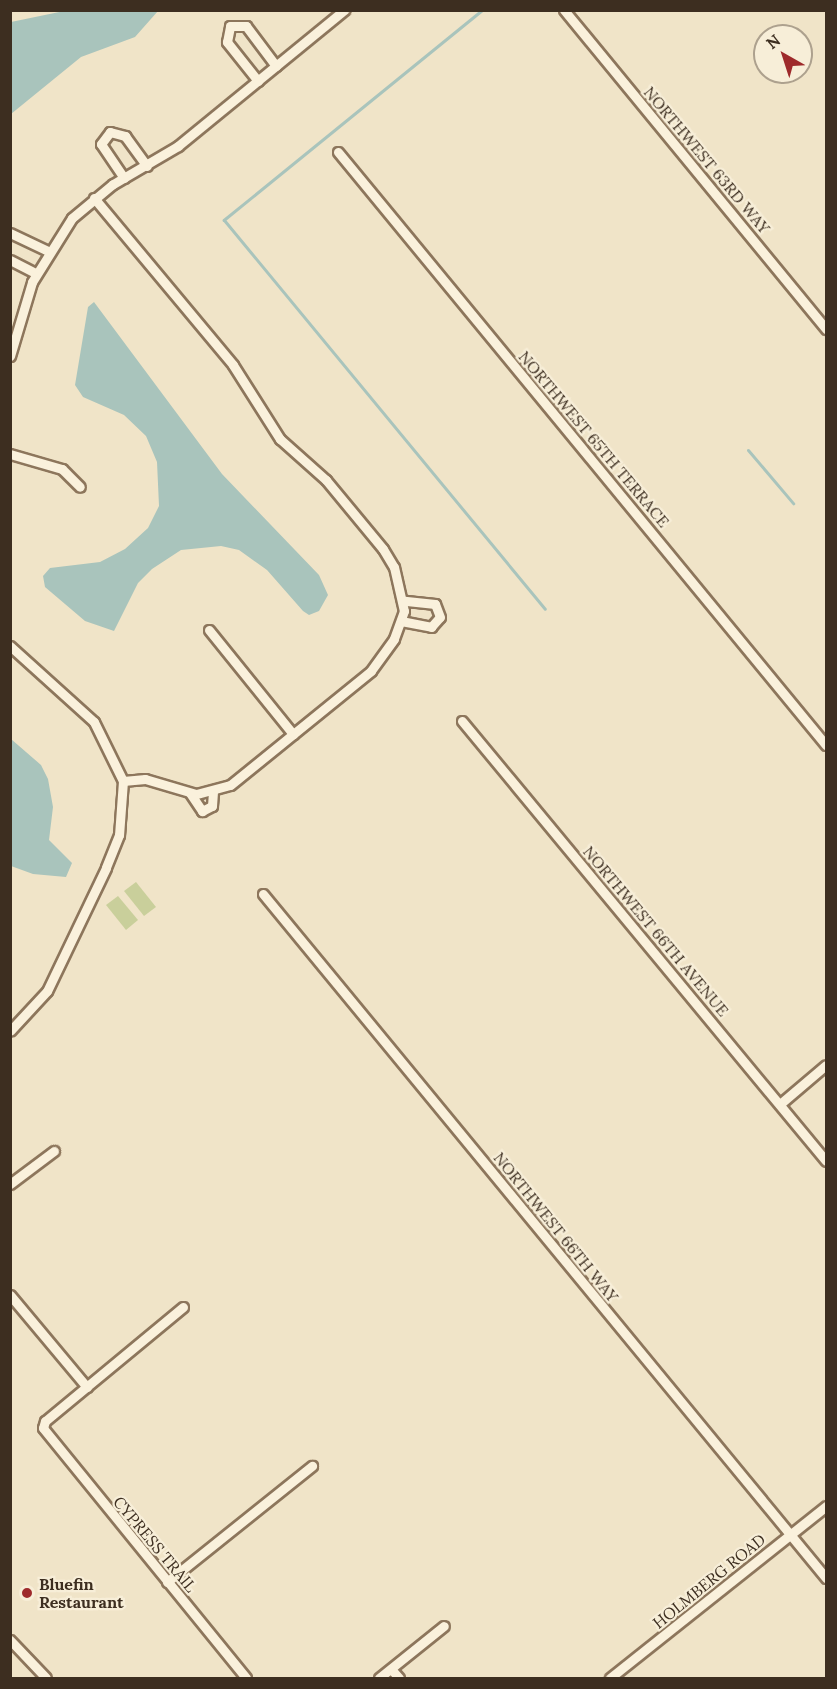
<!DOCTYPE html>
<html>
<head>
<meta charset="utf-8">
<style>
	body { margin:0 }
	#map { position:relative; width:837px; height:1689px; overflow:hidden; background:#f0e4c8; font-family:Lora,serif }
	div>[style] { position:absolute }
	.green>* { inset:0; background:#c9cf9b }
	.water>* { inset:0; background:#a9c4bc }
	.stream>* { height:3px; margin:-1.5px; padding:0 1.5px; transform-origin:1.5px; border-radius:1.5px; background:#a9c4bc }
	.roads { filter:drop-shadow(2px 0 #8d765c) drop-shadow(-2px 0 #8d765c) drop-shadow(0 2px #8d765c) drop-shadow(0 -2px #8d765c) }
	.minor>* { height:9px; margin:-4.5px; padding:0 4.5px; transform-origin:4.5px; border-radius:4.5px; background:#faf1dc }
	.dots>* { width:16px; height:16px; translate:-50% -50%; box-sizing:border-box; border:3px solid #f7eed8; border-radius:50% }
	span { translate:-50% -50%; white-space:nowrap; text-align:center; line-height:1.15; -webkit-text-stroke:4.5px #f7eed8; paint-order:stroke }
	.street-label { font-size:16px; color:#3d2e20 }
	.poi-label { font-size:16px; color:#3d2e20; font-weight:700 }
	.left { translate:0 -50%; text-align:left }
	.frame { position:absolute; inset:0; border:12px solid #3d2e20; pointer-events:none }
	.north { position:absolute; left:753px; top:24px; width:60px; height:60px; box-sizing:border-box; background:#f7eed8; border:2px solid #ada18e; border-radius:50%; rotate:321deg; font-size:16px; font-weight:700; line-height:24px; text-align:center; color:#3d2e20 }
	.north::after { content:''; display:block; margin:auto; width:21px; height:27px; background:#9e2a2b; clip-path:polygon(50% 0,100% 100%,50% 72%,0 100%) }
</style>
</head>
<body>
<div id="map">
	<div class="green">
		<i style="clip-path:polygon(136px 882px,156px 907px,144px 916px,124px 891px)"></i>
		<i style="clip-path:polygon(118px 896px,138px 920px,126px 930px,106px 905px)"></i>
	</div>
	<div class="water">
		<i style="clip-path:polygon(69px 10px,158px 11px,135px 37px,81px 57px,11px 114px,11px 22px)"></i>
		<i style="clip-path:polygon(94px 302px,222px 474px,319px 575px,328px 595px,319px 611px,309px 615px,303px 611px,267px 570px,239px 550px,221px 546px,181px 550px,152px 569px,138px 583px,114px 631px,85px 621px,45px 587px,43px 576px,50px 568px,100px 562px,125px 549px,148px 528px,159px 506px,157px 462px,146px 436px,124px 415px,83px 397px,75px 385px,88px 307px)"></i>
		<i style="clip-path:polygon(11px 739px,41px 765px,48px 779px,53px 807px,49px 840px,72px 863px,66px 877px,33px 874px,11px 866px)"></i>
	</div>
	<div class="stream">
		<i style="left:482px;top:10px;width:333px;rotate:140.9deg"></i>
		<i style="left:224px;top:220px;width:504px;rotate:50.47deg"></i>
		<i style="left:748px;top:450px;width:70px;rotate:49.7deg"></i>
	</div>
	<div class="roads">
		<div class="minor">
			<i style="left:564px;top:10px;width:413px;rotate:50.6deg"></i>
			<i style="left:258px;top:81px;width:50px;rotate:-128.5deg"></i>
			<i style="left:227px;top:42px;width:16px;rotate:-79deg"></i>
			<i style="left:230px;top:26px;width:16px"></i>
			<i style="left:246px;top:26px;width:50px;rotate:53.1deg"></i>
			<i style="left:338px;top:152px;width:768px;rotate:50.55deg"></i>
			<i style="left:124px;top:178px;width:41px;rotate:-124.1deg"></i>
			<i style="left:101px;top:144px;width:15px;rotate:-53deg"></i>
			<i style="left:110px;top:132px;width:16px;rotate:15deg"></i>
			<i style="left:125px;top:136px;width:37px;rotate:54deg"></i>
			<i style="left:94px;top:198px;width:217px;rotate:50.2deg"></i>
			<i style="left:233px;top:365px;width:88px;rotate:57.6deg"></i>
			<i style="left:280px;top:439px;width:62px;rotate:41.7deg"></i>
			<i style="left:326px;top:480px;width:89px;rotate:50.4deg"></i>
			<i style="left:383px;top:549px;width:21px;rotate:59deg"></i>
			<i style="left:394px;top:567px;width:45px;rotate:77.2deg"></i>
			<i style="left:404px;top:611px;width:30px;rotate:110deg"></i>
			<i style="left:394px;top:639px;width:39px;rotate:126deg"></i>
			<i style="left:371px;top:671px;width:181px;rotate:141deg"></i>
			<i style="left:230px;top:785px;width:35px;rotate:165deg"></i>
			<i style="left:196px;top:794px;width:53px;rotate:-163.6deg"></i>
			<i style="left:145px;top:779px;width:22px;rotate:175deg"></i>
			<i style="left:10px;top:233px;width:42px;rotate:25.3deg"></i>
			<i style="left:10px;top:260px;width:29px;rotate:27deg"></i>
			<i style="left:10px;top:356px;width:77px;rotate:-73.4deg"></i>
			<i style="left:32px;top:282px;width:75px;rotate:-58deg"></i>
			<i style="left:72px;top:218px;width:53px;rotate:-39.7deg"></i>
			<i style="left:113px;top:184px;width:75px;rotate:-30.3deg"></i>
			<i style="left:178px;top:146px;width:215px;rotate:-39.3deg"></i>
			<i style="left:10px;top:454px;width:54px;rotate:16.1deg"></i>
			<i style="left:62px;top:469px;width:25px;rotate:45deg"></i>
			<i style="left:401px;top:621px;width:31px;rotate:11deg"></i>
			<i style="left:431px;top:627px;width:13px;rotate:-48deg"></i>
			<i style="left:440px;top:617px;width:14px;rotate:-111deg"></i>
			<i style="left:435px;top:604px;width:31px;rotate:-174deg"></i>
			<i style="left:209px;top:630px;width:134px;rotate:51.1deg"></i>
			<i style="left:10px;top:646px;width:113px;rotate:42.1deg"></i>
			<i style="left:94px;top:722px;width:66px;rotate:63.8deg"></i>
			<i style="left:123px;top:781px;width:54px;rotate:94.2deg"></i>
			<i style="left:119px;top:835px;width:35px;rotate:112deg"></i>
			<i style="left:106px;top:868px;width:136px;rotate:115.6deg"></i>
			<i style="left:47px;top:991px;width:54px;rotate:132.8deg"></i>
			<i style="left:462px;top:721px;width:571px;rotate:50.4deg"></i>
			<i style="left:190px;top:793px;width:22px;rotate:56deg"></i>
			<i style="left:202px;top:811px;width:11px;rotate:-27deg"></i>
			<i style="left:212px;top:806px;width:14px;rotate:-86deg"></i>
			<i style="left:263px;top:894px;width:886px;rotate:50.54deg"></i>
			<i style="left:780px;top:1104px;width:60px;rotate:-40.3deg"></i>
			<i style="left:10px;top:1184px;width:55px;rotate:-36.9deg"></i>
			<i style="left:10px;top:1295px;width:120px;rotate:50.1deg"></i>
			<i style="left:183px;top:1307px;width:179px;rotate:140.4deg"></i>
			<i style="left:45px;top:1421px;width:7px;rotate:106deg"></i>
			<i style="left:43px;top:1428px;width:322px;rotate:50.9deg"></i>
			<i style="left:167px;top:1582px;width:186px;rotate:-38.7deg"></i>
			<i style="left:10px;top:1640px;width:52px;rotate:46.5deg"></i>
			<i style="left:391px;top:1669px;width:12px;rotate:48deg"></i>
			<i style="left:379px;top:1678px;width:83px;rotate:-38.7deg"></i>
			<i style="left:610px;top:1678px;width:276px;rotate:-38.5deg"></i>
		</div>
	</div>
	<div class="dots">
		<i style="left:27px;top:1593px;background:#9e2a2b"></i>
	</div>
	<div class="street-label">
		<span style="left:707px;top:160px;rotate:50deg">NORTHWEST 63RD WAY</span>
		<span style="left:594px;top:439px;rotate:50deg">NORTHWEST 65TH TERRACE</span>
		<span style="left:656px;top:931px;rotate:50deg">NORTHWEST 66TH AVENUE</span>
		<span style="left:556px;top:1227px;rotate:51deg">NORTHWEST 66TH WAY</span>
		<span style="left:155px;top:1544px;rotate:50deg">CYPRESS TRAIL</span>
		<span style="left:709px;top:1581px;rotate:-39deg">HOLMBERG ROAD</span>
	</div>
	<div class="poi-label">
		<span class="left" style="left:39px;top:1593px">Bluefin<br>Restaurant</span>
	</div>
	<div class="frame"></div>
	<div class="north">N</div>
</div>
</body>
</html>
